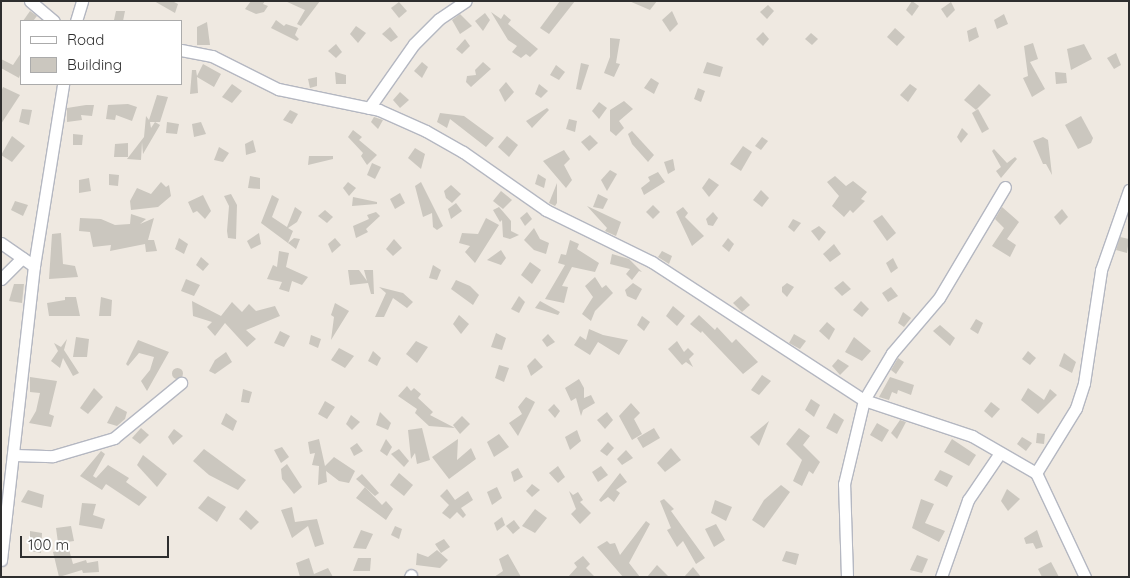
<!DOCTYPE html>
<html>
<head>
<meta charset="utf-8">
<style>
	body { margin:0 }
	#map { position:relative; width:1130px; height:578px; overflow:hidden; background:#efe9e1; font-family:Quicksand,sans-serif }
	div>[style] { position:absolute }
	.building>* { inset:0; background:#cbc7bf }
	.round { border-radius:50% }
	.roads { filter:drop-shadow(1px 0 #b4b7c1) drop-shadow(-1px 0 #b4b7c1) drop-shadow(0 1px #b4b7c1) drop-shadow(0 -1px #b4b7c1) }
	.street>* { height:11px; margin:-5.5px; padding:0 5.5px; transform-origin:5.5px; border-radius:5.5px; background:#fff }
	span { translate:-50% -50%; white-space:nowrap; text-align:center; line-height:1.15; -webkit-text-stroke:4.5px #fff; paint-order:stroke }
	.frame { position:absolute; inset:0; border:2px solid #2e2e2e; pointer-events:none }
	.legend { position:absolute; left:20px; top:20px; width:162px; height:65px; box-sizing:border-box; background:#fff; border:1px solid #ababab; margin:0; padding:6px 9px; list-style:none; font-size:15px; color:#2e2e2e }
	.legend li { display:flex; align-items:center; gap:10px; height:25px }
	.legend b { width:25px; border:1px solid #ababab }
	.scale { position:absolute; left:20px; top:536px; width:149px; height:22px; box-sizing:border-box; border:2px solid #2e2e2e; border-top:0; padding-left:6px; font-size:15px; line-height:18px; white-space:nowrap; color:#2e2e2e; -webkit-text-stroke:4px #fff; paint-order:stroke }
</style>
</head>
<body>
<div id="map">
	<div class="building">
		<i style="clip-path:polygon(154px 1px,172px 1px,178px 4px,175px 13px)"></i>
		<i style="clip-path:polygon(251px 1px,265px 1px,263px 4px,268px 6px,264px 12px,256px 14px,245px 9px)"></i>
		<i style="clip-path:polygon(285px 1px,320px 1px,301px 26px,297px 24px,305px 10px)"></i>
		<i style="clip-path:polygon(560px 1px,575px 1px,549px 34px,540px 28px)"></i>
		<i style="clip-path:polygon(629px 1px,657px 1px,650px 10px)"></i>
		<i style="clip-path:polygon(912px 1px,919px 6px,912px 16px,906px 10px)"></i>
		<i style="clip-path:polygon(399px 2px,407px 11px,399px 18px,391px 8px)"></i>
		<i style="clip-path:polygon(951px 2px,955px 10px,947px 18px,941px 9px)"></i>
		<i style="clip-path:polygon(768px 5px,774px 11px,767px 19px,760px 12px)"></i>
		<i style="clip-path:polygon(30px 11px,37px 16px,33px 21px,23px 21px)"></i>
		<i style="clip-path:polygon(116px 11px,125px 11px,123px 21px,114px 20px)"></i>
		<i style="clip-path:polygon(672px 11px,678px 24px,670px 32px,662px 20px)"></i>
		<i style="clip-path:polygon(491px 12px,501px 19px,504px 14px,511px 20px,508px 24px,538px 49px,530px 57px,526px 54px,521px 58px,512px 52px,517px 46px,508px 40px)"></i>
		<i style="clip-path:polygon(485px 13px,490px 20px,483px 31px,475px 21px)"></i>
		<i style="clip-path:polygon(460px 14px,472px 26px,460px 34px,452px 20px)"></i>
		<i style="clip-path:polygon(1004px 14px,1008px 24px,997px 29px,994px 20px)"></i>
		<i style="clip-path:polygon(276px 20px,284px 26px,286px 24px,298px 28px,295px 35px,299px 39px,297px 41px,271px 28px)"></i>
		<i style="clip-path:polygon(207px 22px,210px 45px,197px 45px,197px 27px)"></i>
		<i style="clip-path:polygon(356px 26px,366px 33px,358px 43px,350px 34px)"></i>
		<i style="clip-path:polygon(390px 27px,398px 37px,391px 42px,382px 34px)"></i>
		<i style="clip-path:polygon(976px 27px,979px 37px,969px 42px,967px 31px)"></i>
		<i style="clip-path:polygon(895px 28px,905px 37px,897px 46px,887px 37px)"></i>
		<i style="clip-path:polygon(763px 32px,769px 39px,763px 46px,756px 39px)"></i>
		<i style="clip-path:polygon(811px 33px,818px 39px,812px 45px,805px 39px)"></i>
		<i style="clip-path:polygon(610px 38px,620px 39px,616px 63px,620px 64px,614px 77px,604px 73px,610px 57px)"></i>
		<i style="clip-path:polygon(465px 39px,470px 46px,462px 54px,456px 49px)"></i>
		<i style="clip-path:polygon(1033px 43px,1038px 59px,1030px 62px,1045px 89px,1032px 97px,1023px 78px,1028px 76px,1024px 46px)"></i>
		<i style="clip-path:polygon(336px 44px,342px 52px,336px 58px,328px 51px)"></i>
		<i style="clip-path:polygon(1084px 44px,1092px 59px,1071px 70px,1067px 49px)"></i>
		<i style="clip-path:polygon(21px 53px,21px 72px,19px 78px,1px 68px,1px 59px,13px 65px)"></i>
		<i style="clip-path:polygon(1116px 53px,1121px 65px,1114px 69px,1107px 58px)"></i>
		<i style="clip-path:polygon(422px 62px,428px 67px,422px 78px,414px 71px)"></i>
		<i style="clip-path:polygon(483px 62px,491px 69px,471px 87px,466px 82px,467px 76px,476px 75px,475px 70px)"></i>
		<i style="clip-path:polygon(707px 62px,723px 67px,720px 77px,703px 73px)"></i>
		<i style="clip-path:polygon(581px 63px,589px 65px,581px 90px,576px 89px)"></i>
		<i style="clip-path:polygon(203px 64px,221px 74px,214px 87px,197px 77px,198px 93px,190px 94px,192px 70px,196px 70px,197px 76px)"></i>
		<i style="clip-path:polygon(556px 65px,565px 72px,559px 80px,550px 75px)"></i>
		<i style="clip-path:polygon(335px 72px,346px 75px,346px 84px,336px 84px)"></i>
		<i style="clip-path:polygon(1055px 72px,1066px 73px,1067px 83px,1056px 84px)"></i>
		<i style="clip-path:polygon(317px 77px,317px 86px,310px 88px,308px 79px)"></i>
		<i style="clip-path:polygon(651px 78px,659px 83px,654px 94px,644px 88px)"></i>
		<i style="clip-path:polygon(506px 82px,514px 92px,505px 102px,499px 90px)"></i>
		<i style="clip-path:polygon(232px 84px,242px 91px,232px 103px,222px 97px)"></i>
		<i style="clip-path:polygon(539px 84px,548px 91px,541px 98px,535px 94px)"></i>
		<i style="clip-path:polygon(910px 84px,917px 89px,908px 102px,900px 95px)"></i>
		<i style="clip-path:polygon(979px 84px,991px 95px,976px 110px,964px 100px)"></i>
		<i style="clip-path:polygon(3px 87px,20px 95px,1px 124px,1px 92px)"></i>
		<i style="clip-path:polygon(698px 88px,705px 91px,701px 102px,694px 99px)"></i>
		<i style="clip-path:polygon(400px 92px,409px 100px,400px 108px,393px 100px)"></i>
		<i style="clip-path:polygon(157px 95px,168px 97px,160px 122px,150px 122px,151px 128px,155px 122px,160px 125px,143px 154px,142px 142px,141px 160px,127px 159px,144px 137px,146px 116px,149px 120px)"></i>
		<i style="clip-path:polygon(624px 101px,633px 109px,619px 121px,624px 128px,616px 136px,610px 131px,610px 110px)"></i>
		<i style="clip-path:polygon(599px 102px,607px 108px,599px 119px,592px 111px)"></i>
		<i style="clip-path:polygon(128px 104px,137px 107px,132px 121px,116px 115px,115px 120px,106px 119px,108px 105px)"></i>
		<i style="clip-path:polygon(86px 105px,94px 105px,92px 116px,81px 115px,82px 120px,67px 122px,67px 108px)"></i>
		<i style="clip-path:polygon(547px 108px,549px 110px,532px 128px,526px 121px)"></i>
		<i style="clip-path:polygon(22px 109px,32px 110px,29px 125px,19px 122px)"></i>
		<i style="clip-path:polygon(978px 109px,989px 129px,982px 133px,972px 113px)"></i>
		<i style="clip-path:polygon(290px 110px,298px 114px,292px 124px,283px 120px)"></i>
		<i style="clip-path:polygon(440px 113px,464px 116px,494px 138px,486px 147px,450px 119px,447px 128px,437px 122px)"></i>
		<i style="clip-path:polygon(1081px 116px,1093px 138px,1091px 143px,1078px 149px,1065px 125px)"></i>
		<i style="clip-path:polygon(374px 117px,383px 120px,378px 129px,371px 122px)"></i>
		<i style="clip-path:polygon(569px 119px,577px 121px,575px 132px,566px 129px)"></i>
		<i style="clip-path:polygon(167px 122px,179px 124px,177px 134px,166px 133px)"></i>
		<i style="clip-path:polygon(201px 122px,206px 134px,194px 137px,192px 124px)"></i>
		<i style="clip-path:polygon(962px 128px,968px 134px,961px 143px,957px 137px)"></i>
		<i style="clip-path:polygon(353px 130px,362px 137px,359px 140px,377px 155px,367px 165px,361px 156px,363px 153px,348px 137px)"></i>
		<i style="clip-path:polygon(632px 131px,654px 155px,648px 162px,632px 144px,628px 134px)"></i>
		<i style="clip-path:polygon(73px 134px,83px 135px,82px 145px,73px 145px)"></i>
		<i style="clip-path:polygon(590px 135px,598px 143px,589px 151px,581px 142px)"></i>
		<i style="clip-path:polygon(12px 136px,25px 146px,12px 162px,1px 155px)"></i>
		<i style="clip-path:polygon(507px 136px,518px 145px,509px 157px,498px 147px)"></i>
		<i style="clip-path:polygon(762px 137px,768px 141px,761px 150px,755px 146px)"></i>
		<i style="clip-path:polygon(1043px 137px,1048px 140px,1052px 175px,1046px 164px,1043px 164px,1033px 141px)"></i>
		<i style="clip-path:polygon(253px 140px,256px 152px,246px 155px,245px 144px)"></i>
		<i style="clip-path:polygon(128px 143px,128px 157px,114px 157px,115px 144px)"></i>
		<i style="clip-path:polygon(743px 146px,752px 152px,741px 171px,730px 164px)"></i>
		<i style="clip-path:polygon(219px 147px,229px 153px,223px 162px,214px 160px)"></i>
		<i style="clip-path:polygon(415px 148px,425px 154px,421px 169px,408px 158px)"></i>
		<i style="clip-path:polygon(994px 149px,1007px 163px,1015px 157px,1017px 159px,1001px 178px,996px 171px,1001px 167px,992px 151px)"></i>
		<i style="clip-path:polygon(564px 150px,570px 159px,564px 165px,572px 180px,566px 188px,543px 161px)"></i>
		<i style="clip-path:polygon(309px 156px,333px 156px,333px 159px,308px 165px)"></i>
		<i style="clip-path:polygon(673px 159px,675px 170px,668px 174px,664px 162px)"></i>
		<i style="clip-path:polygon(372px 163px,381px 167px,375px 179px,367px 175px)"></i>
		<i style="clip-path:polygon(610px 170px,617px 174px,607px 191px,601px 180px)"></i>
		<i style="clip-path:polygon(658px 172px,665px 182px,644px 195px,641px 188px,650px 181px,648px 177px)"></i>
		<i style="clip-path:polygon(109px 174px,119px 175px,118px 186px,109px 185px)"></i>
		<i style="clip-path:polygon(538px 174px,546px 179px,544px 188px,535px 184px)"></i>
		<i style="clip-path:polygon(250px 176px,260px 178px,260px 189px,248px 188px)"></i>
		<i style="clip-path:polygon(835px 176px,846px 186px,853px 181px,867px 192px,861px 199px,865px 201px,853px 213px,850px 210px,844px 217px,832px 206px,839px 196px,827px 182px)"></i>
		<i style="clip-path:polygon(89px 178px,91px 191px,79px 193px,79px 180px)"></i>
		<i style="clip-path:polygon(709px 178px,719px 185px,709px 197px,702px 188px)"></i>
		<i style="clip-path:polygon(161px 182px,166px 187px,169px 185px,171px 196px,158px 207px,131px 210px,130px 201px,137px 188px,151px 194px)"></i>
		<i style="clip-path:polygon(348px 182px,356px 188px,349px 196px,343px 188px)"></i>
		<i style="clip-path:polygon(421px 182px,443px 226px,437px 230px,433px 227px,432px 213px,423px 217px,415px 186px)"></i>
		<i style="clip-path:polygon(557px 183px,557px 203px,555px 206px,549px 203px)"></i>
		<i style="clip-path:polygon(451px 185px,461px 194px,452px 203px,446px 198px,444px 191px)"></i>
		<i style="clip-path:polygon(761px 190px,769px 198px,762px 207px,753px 200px)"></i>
		<i style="clip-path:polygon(501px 191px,512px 200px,503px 209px,493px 201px)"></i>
		<i style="clip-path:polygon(400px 193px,405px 203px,395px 209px,390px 199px)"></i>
		<i style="clip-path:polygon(231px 194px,237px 205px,236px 239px,228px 238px,227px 231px,229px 206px,224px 196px)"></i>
		<i style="clip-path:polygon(598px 194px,608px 199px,603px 209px,593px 207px)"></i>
		<i style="clip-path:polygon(203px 195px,211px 211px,205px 219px,197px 211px,193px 213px,188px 202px)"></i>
		<i style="clip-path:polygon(272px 195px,279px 199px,272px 217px,287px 227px,295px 207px,302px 212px,297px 222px,288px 228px,293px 231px,288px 243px,294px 238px,300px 239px,296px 249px,261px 223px)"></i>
		<i style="clip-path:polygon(353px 197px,377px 202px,377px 204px,352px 206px)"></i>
		<i style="clip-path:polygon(15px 201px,28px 205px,23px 216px,11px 210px)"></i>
		<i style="clip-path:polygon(456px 203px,462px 211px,451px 219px,448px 209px)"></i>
		<i style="clip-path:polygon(653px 205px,660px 212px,653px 219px,646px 212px)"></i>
		<i style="clip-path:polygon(587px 206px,621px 222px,616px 236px,605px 231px,607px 228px)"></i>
		<i style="clip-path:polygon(499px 207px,511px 221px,511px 231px,519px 235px,510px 239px,503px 237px,502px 220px,500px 222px,493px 210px)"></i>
		<i style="clip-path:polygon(683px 207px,688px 213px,685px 217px,704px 236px,692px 246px,676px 212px)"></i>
		<i style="clip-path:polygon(1002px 207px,1019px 222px,1007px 239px,1016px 245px,1010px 257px,992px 246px,1004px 228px,995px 219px)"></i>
		<i style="clip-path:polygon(1062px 209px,1068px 217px,1060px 225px,1054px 217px)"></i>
		<i style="clip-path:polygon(325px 210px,333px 217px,327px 223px,318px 216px)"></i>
		<i style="clip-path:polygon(376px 212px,380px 216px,366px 229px,368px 232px,356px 238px,353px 226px,369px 219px,367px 215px)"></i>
		<i style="clip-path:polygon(527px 212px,532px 219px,525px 226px,520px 218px)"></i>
		<i style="clip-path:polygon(713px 212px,718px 218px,713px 226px,708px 225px,706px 219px)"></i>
		<i style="clip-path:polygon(131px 214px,146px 219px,140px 224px,154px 218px,148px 240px,154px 240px,157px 251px,146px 252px,145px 244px,110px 251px,111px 245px,93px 247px,90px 232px,79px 231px,80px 218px,101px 219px,115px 225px,130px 224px)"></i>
		<i style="clip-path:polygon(882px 215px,896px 233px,887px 241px,873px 221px)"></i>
		<i style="clip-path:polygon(486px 218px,499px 225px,475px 263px,465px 252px,470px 246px,459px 243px,462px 233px,478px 234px)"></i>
		<i style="clip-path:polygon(793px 219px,801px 223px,794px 232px,788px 227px)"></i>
		<i style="clip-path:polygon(819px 226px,826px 232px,819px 241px,811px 231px)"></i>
		<i style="clip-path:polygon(534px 228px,540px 239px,549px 243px,546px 254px,534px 250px,524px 240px)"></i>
		<i style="clip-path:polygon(61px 233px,63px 264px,75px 266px,78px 277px,49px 279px,52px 234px)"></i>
		<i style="clip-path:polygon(259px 233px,261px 244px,251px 249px,247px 241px)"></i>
		<i style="clip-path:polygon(1120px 237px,1129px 239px,1127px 253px,1116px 250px)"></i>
		<i style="clip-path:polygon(179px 238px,188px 244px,184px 254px,175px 249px)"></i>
		<i style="clip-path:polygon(335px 238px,341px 245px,332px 253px,328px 244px)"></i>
		<i style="clip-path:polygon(728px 238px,734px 244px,729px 252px,722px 246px)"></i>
		<i style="clip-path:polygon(394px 239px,402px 248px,393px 256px,386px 249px)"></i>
		<i style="clip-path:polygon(570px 240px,579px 244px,577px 249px,599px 263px,595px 272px,572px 267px,562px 286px,568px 287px,564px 303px,545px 299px,565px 265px,558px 263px,561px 254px,566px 255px)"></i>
		<i style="clip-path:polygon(834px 244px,841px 254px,830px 262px,823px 254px)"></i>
		<i style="clip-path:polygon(501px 250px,506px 258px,501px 265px,487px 260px)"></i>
		<i style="clip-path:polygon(279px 251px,289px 253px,286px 267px,308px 277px,302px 285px,292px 281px,289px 292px,279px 289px,282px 282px,267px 279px,273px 265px,277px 267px)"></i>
		<i style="clip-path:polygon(662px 251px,672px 256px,669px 264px,658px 257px)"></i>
		<i style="clip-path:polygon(612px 254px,629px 259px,642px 272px,639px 271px,632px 280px,626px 274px,630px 269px,610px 264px)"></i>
		<i style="clip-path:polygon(201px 257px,209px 264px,203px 271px,196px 265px)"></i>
		<i style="clip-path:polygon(893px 258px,898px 268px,891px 273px,886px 263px)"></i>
		<i style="clip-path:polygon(530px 262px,541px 270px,532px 284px,521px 275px)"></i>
		<i style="clip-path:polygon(433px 265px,441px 270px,437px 280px,429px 278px)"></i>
		<i style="clip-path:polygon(348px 270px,359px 270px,367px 281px,364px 270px,373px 270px,374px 294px,371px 294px,368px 283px,350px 285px)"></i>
		<i style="clip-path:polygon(595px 277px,602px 288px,606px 285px,613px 293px,595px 311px,591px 321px,582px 314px,593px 297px,585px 286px)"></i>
		<i style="clip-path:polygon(186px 279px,200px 285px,194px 296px,181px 291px)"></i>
		<i style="clip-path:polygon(456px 280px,470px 286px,479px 295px,473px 305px,451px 289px)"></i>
		<i style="clip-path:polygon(843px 281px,851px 289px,842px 296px,834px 288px)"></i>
		<i style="clip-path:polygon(633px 283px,642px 289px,636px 300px,627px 296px,625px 290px)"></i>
		<i style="clip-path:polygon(787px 283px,794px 287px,787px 297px,782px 292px,782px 287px)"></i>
		<i style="clip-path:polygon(14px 284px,24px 284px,22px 303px,9px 301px)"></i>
		<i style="clip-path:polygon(379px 287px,403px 293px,413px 302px,407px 308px,393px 298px,384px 317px,375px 317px,386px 293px)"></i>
		<i style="clip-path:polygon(891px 287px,898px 296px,888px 302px,882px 293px)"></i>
		<i style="clip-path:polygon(519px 296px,525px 302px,519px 313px,511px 309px)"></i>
		<i style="clip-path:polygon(741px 296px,750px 305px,742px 312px,733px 303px)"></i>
		<i style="clip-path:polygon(65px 297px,76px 297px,80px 316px,49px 316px,47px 303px,65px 300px)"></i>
		<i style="clip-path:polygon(101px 297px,112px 300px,111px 316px,99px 316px)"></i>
		<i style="clip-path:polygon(192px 301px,221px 316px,232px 302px,242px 312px,249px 304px,256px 311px,275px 306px,280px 316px,246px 330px,256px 339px,247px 347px,225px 323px,215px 336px,207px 327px,212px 322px,193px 316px)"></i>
		<i style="clip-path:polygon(540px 301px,560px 312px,558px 315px,535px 308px)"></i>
		<i style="clip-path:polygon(861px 301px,869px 309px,862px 317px,853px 310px)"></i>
		<i style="clip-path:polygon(335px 303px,349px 311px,331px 340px,334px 317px,331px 315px)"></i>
		<i style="clip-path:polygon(673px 306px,685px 316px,677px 326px,666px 316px)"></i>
		<i style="clip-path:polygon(903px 312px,911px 318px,904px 327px,898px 323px)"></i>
		<i style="clip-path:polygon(459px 315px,469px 324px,461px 334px,453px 324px)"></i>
		<i style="clip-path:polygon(699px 315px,715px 330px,717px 327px,732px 343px,736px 339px,758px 362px,743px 374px,702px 331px,701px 333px,690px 324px)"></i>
		<i style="clip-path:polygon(642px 316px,650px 322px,644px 331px,637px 325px)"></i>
		<i style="clip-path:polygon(976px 319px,983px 323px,978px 334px,970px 329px)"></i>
		<i style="clip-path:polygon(827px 322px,835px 329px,829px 340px,819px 331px)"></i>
		<i style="clip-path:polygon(940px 325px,955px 338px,950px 346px,933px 331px)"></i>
		<i style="clip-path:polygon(589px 329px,603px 335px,628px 340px,619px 355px,598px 342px,590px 355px,574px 345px,580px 336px,586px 340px)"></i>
		<i style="clip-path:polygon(280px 331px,290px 336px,284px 347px,274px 343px)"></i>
		<i style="clip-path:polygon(496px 333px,506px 338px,502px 350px,491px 347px)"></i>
		<i style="clip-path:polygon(548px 334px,555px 342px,547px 347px,542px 340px)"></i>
		<i style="clip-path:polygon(794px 334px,806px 341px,800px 349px,789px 343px)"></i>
		<i style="clip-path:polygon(311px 335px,321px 339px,318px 348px,309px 344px)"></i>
		<i style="clip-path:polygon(76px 337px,89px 339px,87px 357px,73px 357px)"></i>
		<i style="clip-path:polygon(854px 337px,871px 351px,862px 361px,845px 352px)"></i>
		<i style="clip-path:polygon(67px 339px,64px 350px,79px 373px,73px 376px,63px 358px,60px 368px,51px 361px,58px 351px,54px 343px,61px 347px)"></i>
		<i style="clip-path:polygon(138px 340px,169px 352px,147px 391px,141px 381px,150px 370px,154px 357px,139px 353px,128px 366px,126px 364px)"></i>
		<i style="clip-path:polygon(416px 341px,428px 347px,417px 363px,406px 354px)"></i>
		<i style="clip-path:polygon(677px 341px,684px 352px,688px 348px,694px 354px,689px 359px,693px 367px,686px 362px,682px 365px,668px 349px)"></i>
		<i style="clip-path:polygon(339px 348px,354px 356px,345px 368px,331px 360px)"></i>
		<i style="clip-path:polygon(373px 351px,381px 358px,377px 366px,368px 361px)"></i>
		<i style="clip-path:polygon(1028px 351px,1036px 358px,1030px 365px,1022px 359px)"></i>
		<i style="clip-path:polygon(226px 352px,232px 362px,215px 374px,209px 371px,215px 360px)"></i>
		<i style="clip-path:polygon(1064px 353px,1076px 362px,1072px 373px,1059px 366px)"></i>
		<i style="clip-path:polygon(535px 358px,543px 367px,531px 376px,527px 366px)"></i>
		<i style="clip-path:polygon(898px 358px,904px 362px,896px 374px,891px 370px)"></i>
		<i style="clip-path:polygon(838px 359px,849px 366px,840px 375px,832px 366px)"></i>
		<i style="clip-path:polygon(499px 365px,509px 368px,504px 382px,495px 378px)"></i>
		<i class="round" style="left:171.5px;top:367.5px;width:11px;height:11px"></i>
		<i style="clip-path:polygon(762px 375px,771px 381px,759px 395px,751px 390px)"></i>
		<i style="clip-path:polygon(30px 377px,57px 381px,49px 414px,54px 416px,51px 427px,29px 423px,36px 411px,40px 393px,30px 392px)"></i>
		<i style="clip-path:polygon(890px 377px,914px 385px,911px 395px,898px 390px,897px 394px,892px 392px,889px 400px,879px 397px)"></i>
		<i style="clip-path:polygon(579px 379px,584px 388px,584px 398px,591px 395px,595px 403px,583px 410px,581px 416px,576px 398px,571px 401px,565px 388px)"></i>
		<i style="clip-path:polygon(407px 386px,411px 391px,414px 388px,421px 394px,418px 398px,433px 412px,430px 415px,455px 428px,429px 426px,415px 413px,417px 409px,398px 396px)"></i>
		<i style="clip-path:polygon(94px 388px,103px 397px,88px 414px,80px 408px)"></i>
		<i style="clip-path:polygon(1028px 388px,1044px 400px,1050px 389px,1057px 395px,1038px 414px,1021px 400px)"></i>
		<i style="clip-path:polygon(243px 389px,252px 392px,249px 403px,241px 402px)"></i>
		<i style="clip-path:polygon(526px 397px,535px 402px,518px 436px,509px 423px,522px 414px,518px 407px)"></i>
		<i style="clip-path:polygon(811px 399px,820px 405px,814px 417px,805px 410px)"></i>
		<i style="clip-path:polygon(325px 401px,335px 407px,327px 419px,318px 414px)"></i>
		<i style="clip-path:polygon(991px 402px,1000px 409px,992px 418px,984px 411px)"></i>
		<i style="clip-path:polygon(631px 403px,640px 413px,634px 419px,642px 434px,632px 440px,619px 416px)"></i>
		<i style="clip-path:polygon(554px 404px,560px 411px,555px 418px,548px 410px)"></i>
		<i style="clip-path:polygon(116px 406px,127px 412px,125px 419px,117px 426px,107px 423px)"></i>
		<i style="clip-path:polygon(380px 412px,391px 423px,388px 430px,376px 425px)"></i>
		<i style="clip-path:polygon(607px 412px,613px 420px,605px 429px,597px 420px)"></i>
		<i style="clip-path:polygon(226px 413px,237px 421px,233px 431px,221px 424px)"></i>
		<i style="clip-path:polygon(834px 413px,844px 420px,837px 434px,826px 428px)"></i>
		<i style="clip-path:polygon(351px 415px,360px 422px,352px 430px,346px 424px)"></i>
		<i style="clip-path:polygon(462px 416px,470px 424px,460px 434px,453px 425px)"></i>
		<i style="clip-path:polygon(900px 420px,906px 422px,897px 439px,891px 433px)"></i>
		<i style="clip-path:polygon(769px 421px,759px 446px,750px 437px)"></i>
		<i style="clip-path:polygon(877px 423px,889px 430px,882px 442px,870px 435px)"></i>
		<i style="clip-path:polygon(141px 428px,149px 435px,140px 444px,132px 438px)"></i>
		<i style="clip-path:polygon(422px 428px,430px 460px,417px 464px,415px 453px,411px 459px,408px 430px)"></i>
		<i style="clip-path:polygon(654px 428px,660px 438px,643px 448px,637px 438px)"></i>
		<i style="clip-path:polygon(799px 428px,810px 436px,803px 445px,820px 462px,813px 474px,809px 471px,802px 486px,793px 481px,802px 460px,786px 444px)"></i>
		<i style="clip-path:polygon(174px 429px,183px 436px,173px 445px,168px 437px)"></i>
		<i style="clip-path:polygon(577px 430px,581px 441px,570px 450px,565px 437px)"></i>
		<i style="clip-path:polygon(1037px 433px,1045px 434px,1044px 444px,1036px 443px)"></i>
		<i style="clip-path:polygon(499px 434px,509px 447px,494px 457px,487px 442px)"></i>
		<i style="clip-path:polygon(1022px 437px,1032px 443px,1026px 451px,1017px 444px)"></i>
		<i style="clip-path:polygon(319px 439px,325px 466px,334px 457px,355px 471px,349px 483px,339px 481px,326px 471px,327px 482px,318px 485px,319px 466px,312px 465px,315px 453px,310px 454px,308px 442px)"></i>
		<i style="clip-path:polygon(386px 439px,392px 447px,387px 456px,380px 451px)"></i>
		<i style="clip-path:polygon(458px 439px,457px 460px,471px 448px,476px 459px,449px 479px,432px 457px)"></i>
		<i style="clip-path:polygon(952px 439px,976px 455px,969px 466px,944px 452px)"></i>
		<i style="clip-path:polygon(608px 442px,614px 448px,607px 456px,600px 451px)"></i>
		<i style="clip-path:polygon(357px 443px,363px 451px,354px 456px,350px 448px)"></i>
		<i style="clip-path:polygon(282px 447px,289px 457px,281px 463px,274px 450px)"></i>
		<i style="clip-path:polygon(671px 448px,681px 460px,665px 472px,657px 463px)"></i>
		<i style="clip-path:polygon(204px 449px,246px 480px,238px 490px,209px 475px,193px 461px)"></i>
		<i style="clip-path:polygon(399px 449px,409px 461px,404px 467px,391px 454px)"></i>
		<i style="clip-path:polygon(626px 450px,633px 458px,622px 465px,617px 459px)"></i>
		<i style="clip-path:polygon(101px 451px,105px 454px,93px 476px,96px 478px,108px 465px,129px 478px,126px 482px,147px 497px,139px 506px,97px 478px,106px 484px,102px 490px,80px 476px)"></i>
		<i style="clip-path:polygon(143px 455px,167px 474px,157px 487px,137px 465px)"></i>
		<i style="clip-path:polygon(287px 464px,302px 487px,294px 494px,282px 479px,281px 469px)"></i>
		<i style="clip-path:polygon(558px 466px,565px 477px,558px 483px,549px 473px)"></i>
		<i style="clip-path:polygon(601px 466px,608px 475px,598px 482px,592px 472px)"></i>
		<i style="clip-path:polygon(518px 468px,523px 477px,514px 482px,511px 472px)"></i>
		<i style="clip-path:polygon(940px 470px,953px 476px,947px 487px,934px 480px)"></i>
		<i style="clip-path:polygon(399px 473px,413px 485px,404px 496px,390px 485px)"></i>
		<i style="clip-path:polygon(620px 473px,627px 482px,616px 490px,620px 493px,614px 502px,608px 497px,601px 502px,599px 500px)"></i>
		<i style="clip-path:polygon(362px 474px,379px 493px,375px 496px,356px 479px)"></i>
		<i style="clip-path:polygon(532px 484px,540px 490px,532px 497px,526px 491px)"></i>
		<i style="clip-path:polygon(781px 485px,790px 492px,764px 528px,752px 520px,764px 500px)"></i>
		<i style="clip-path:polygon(365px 487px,382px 505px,386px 501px,393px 509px,386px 520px,356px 498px)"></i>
		<i style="clip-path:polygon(497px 487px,502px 498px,492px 505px,487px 492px)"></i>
		<i style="clip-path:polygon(447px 489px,455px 500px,468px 491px,473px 500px,461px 508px,466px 515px,463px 518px,457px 512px,450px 519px,442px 513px,449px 505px,440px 496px)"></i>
		<i style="clip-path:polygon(1007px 489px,1020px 499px,1008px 511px,1001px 501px)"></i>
		<i style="clip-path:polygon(28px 490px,44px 495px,42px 508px,21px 502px)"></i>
		<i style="clip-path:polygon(569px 491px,573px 495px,578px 492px,583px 500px,580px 502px,591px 513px,580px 524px,571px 514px,576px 509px)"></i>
		<i style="clip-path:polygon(208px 496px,226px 507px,217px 522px,198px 508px)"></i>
		<i style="clip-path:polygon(664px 499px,674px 509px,671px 511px,705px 558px,696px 564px,683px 541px,677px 547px,667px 530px,671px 528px,660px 501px)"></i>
		<i style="clip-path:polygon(921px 499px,934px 504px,925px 523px,945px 531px,939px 542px,912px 528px)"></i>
		<i style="clip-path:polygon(715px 500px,732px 507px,726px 521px,711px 513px)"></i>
		<i style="clip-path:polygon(82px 503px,96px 504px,93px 515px,105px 519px,102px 529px,79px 525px)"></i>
		<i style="clip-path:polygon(292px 507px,295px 522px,317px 519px,324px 544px,315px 547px,308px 526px,292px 538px,281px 510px)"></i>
		<i style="clip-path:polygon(535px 509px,547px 518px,535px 533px,522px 526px)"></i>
		<i style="clip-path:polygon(246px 510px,259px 522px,251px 530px,239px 519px)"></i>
		<i style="clip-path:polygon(502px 517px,505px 525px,497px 531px,494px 523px)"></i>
		<i style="clip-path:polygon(514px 520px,520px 528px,513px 534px,506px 526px)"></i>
		<i style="clip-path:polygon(646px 521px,650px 524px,629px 563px,640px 577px,623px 577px,597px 547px,607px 541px,610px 544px,615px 543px,620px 555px)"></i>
		<i style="clip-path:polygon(716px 524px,725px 540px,714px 547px,705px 529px)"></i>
		<i style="clip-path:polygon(71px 526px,74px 541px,67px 542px,73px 564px,86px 560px,87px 563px,98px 561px,99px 572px,83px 573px,82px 570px,59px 577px,53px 552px,59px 550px,56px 528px)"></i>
		<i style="clip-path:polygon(395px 526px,402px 529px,399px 539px,391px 535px)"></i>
		<i style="clip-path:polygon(361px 530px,373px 534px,366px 549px,353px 548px)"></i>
		<i style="clip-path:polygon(1037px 530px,1043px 547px,1036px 549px,1033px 543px,1026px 544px,1024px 538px)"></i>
		<i style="clip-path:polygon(30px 531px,42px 533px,41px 553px,30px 551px)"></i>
		<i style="clip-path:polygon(444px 539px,450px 547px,441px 553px,435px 544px)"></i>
		<i style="clip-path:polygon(437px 550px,448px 560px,440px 568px,416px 565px,417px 553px,428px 557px)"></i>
		<i style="clip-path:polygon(786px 551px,799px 554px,796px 565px,782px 561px)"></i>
		<i style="clip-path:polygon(508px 554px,521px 577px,494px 577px,503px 571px,499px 559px)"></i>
		<i style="clip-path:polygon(917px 555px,928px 559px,922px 573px,910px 570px)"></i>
		<i style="clip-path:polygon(583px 556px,590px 564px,586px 568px,595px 577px,568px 577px,577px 567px,574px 563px)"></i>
		<i style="clip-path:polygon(309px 558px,314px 574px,328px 568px,333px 577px,300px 577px,296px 563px)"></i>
		<i style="clip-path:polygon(358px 558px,371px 558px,370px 571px,353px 571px)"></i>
		<i style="clip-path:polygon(1051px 562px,1059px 577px,1042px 577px,1038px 569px)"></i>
		<i style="clip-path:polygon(657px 565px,669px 577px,647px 577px)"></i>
		<i style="clip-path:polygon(693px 567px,701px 577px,684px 577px)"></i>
	</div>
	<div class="roads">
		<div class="street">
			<i style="left:30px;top:1px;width:31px;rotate:40deg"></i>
			<i style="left:76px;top:21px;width:21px;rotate:-73deg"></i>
			<i style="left:181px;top:50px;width:32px;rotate:11deg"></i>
			<i style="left:212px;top:56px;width:74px;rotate:26.6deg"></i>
			<i style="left:278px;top:89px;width:103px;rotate:11.7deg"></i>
			<i style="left:379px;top:110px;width:51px;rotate:24.1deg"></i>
			<i style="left:426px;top:131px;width:43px;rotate:29.6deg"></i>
			<i style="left:463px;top:152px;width:101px;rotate:34.9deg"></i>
			<i style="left:546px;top:210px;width:118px;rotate:26.1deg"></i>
			<i style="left:652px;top:262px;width:253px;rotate:33.1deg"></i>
			<i style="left:864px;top:400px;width:114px;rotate:18.4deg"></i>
			<i style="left:972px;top:436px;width:74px;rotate:30deg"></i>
			<i style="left:369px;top:108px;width:78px;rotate:-54.9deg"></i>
			<i style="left:414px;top:44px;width:35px;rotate:-45deg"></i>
			<i style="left:439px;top:19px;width:32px;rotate:-34deg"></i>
			<i style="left:1px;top:243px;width:40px;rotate:34.9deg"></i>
			<i style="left:1px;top:279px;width:30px;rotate:-45deg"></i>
			<i style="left:15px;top:455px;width:38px;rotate:2deg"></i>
			<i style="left:53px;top:456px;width:64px;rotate:-16.4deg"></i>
			<i style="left:114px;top:438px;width:87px;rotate:-39.4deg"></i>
			<i style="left:1px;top:560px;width:296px;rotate:-83.6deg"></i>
			<i style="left:34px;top:266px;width:184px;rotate:-80.9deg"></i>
			<i style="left:410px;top:577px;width:2px;rotate:-63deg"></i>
			<i style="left:847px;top:577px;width:93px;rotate:-91.8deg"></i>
			<i style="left:844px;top:484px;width:86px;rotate:-76.6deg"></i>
			<i style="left:864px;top:400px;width:55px;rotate:-59.2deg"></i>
			<i style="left:892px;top:353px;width:72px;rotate:-49.5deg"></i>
			<i style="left:939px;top:298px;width:129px;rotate:-59.3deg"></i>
			<i style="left:941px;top:577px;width:82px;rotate:-70.7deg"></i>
			<i style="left:968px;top:500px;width:57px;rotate:-55.8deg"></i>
			<i style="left:1085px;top:577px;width:115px;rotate:-115.2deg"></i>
			<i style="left:1036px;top:473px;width:76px;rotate:-58.4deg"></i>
			<i style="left:1076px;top:408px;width:26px;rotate:-72deg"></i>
			<i style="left:1084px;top:383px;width:114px;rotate:-81.4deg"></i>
			<i style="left:1101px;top:270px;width:85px;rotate:-70.7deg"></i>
		</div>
	</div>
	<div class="frame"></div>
	<ul class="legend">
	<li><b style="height:6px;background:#fff"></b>Road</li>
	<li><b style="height:14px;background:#cbc7bf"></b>Building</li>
	</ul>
	<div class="scale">100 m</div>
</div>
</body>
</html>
